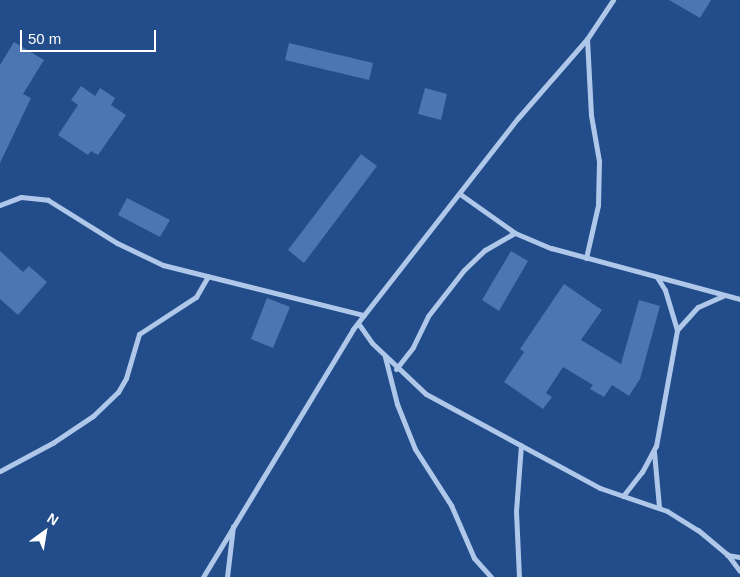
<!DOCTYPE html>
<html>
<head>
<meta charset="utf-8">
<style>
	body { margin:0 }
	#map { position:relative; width:740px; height:577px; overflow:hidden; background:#224c8a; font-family:Arial,sans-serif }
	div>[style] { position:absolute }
	.building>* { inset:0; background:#4b76b2 }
	.street>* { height:5px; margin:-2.5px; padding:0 2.5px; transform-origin:2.5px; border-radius:2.5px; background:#afc8ea }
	span { translate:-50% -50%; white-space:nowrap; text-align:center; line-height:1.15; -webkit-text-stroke:4px #224c8a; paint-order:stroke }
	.north { position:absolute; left:20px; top:507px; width:50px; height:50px; -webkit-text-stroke:4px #224c8a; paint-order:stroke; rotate:32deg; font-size:14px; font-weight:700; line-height:20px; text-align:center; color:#fff }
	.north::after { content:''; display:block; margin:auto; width:18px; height:22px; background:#fff; clip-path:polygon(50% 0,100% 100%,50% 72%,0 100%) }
	.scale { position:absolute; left:20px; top:30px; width:136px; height:22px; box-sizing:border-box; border:2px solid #fff; border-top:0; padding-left:6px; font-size:15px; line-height:18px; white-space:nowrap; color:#fff; -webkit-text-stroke:4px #224c8a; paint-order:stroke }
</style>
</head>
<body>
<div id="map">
	<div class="building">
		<i style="clip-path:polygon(669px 0,711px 0,700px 18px)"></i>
		<i style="clip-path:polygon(14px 42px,44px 60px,23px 94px,31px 98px,0 163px,0 65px)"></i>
		<i style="clip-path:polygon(289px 43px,373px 63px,369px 80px,285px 60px)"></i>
		<i style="clip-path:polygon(81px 86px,95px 96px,100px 88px,115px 98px,111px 105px,126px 115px,98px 155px,91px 151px,88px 155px,58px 135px,78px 105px,71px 100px)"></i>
		<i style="clip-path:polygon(425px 88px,447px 94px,441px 120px,418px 114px)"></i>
		<i style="clip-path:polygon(361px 154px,377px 166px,304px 263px,288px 250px)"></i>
		<i style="clip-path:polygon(127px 198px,170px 220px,160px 237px,118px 215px)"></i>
		<i style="clip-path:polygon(0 251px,23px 272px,29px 266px,47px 282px,18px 315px,0 299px)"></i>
		<i style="clip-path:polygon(511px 251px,528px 261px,499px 311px,482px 300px)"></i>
		<i style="clip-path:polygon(564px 284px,602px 310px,581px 340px,621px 364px,639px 300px,660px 306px,640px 379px,629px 396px,612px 385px,604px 397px,590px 389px,593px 385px,563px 367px,546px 393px,552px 397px,543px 409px,504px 382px,524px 352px,520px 349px)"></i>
		<i style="clip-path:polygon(267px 298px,290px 307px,273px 348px,251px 339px)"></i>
	</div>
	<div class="street">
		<i style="left:460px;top:194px;width:67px;rotate:35.3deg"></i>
		<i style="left:515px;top:233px;width:39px;rotate:23deg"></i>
		<i style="left:551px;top:248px;width:196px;rotate:15.1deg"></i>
		<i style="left:0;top:205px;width:22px;rotate:-21deg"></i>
		<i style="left:21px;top:197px;width:27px;rotate:6deg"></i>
		<i style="left:48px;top:200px;width:81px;rotate:31.9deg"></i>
		<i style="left:117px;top:243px;width:51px;rotate:25.6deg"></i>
		<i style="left:163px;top:265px;width:207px;rotate:14deg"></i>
		<i style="left:586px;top:258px;width:54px;rotate:-77.2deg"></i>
		<i style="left:598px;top:205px;width:44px;rotate:-88.7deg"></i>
		<i style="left:599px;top:161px;width:47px;rotate:-99.9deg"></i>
		<i style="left:591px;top:115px;width:76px;rotate:-93deg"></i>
		<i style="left:358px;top:323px;width:24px;rotate:55deg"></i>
		<i style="left:372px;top:343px;width:74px;rotate:43.4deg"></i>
		<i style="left:426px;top:394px;width:198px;rotate:28.4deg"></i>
		<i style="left:600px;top:488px;width:71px;rotate:18.9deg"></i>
		<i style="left:667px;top:511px;width:36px;rotate:32deg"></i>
		<i style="left:698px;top:530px;width:38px;rotate:40deg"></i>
		<i style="left:727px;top:554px;width:21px;rotate:53deg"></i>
		<i style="left:677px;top:330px;width:31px;rotate:-48deg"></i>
		<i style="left:698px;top:307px;width:27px;rotate:-24deg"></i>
		<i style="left:385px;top:357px;width:49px;rotate:75.7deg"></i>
		<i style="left:397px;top:404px;width:48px;rotate:68.2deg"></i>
		<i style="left:415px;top:449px;width:67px;rotate:57.3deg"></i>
		<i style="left:451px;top:505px;width:58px;rotate:66.5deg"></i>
		<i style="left:474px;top:558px;width:25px;rotate:48deg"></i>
		<i style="left:396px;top:369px;width:28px;rotate:-52deg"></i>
		<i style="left:413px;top:347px;width:34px;rotate:-64deg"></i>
		<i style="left:428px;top:316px;width:58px;rotate:-52deg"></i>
		<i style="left:464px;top:270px;width:29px;rotate:-44deg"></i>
		<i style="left:485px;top:250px;width:34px;rotate:-30deg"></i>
		<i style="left:654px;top:452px;width:55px;rotate:84.8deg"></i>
		<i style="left:0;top:471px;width:61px;rotate:-28.2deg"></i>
		<i style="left:54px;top:442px;width:47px;rotate:-33.7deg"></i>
		<i style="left:93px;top:416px;width:35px;rotate:-44deg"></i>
		<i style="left:118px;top:392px;width:16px;rotate:-60deg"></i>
		<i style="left:126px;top:378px;width:46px;rotate:-73.5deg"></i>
		<i style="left:139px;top:334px;width:68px;rotate:-33deg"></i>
		<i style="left:196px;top:297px;width:24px;rotate:-60deg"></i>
		<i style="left:623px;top:496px;width:31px;rotate:-52deg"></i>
		<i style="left:642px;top:472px;width:30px;rotate:-62deg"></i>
		<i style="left:656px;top:446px;width:118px;rotate:-79.7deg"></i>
		<i style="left:677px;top:330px;width:42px;rotate:-106.7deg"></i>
		<i style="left:665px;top:290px;width:15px;rotate:-122deg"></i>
		<i style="left:727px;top:555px;width:13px;rotate:9deg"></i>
		<i style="left:203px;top:577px;width:290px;rotate:-58.8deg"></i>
		<i style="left:353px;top:329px;width:268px;rotate:-52deg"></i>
		<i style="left:518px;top:118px;width:105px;rotate:-48.9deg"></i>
		<i style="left:587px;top:39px;width:47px;rotate:-56.3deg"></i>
		<i style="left:227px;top:577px;width:51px;rotate:-83.3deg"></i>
		<i style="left:519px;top:577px;width:66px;rotate:-92.6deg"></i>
		<i style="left:516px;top:511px;width:66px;rotate:-85.7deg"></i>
	</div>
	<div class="north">N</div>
	<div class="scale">50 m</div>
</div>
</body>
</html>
